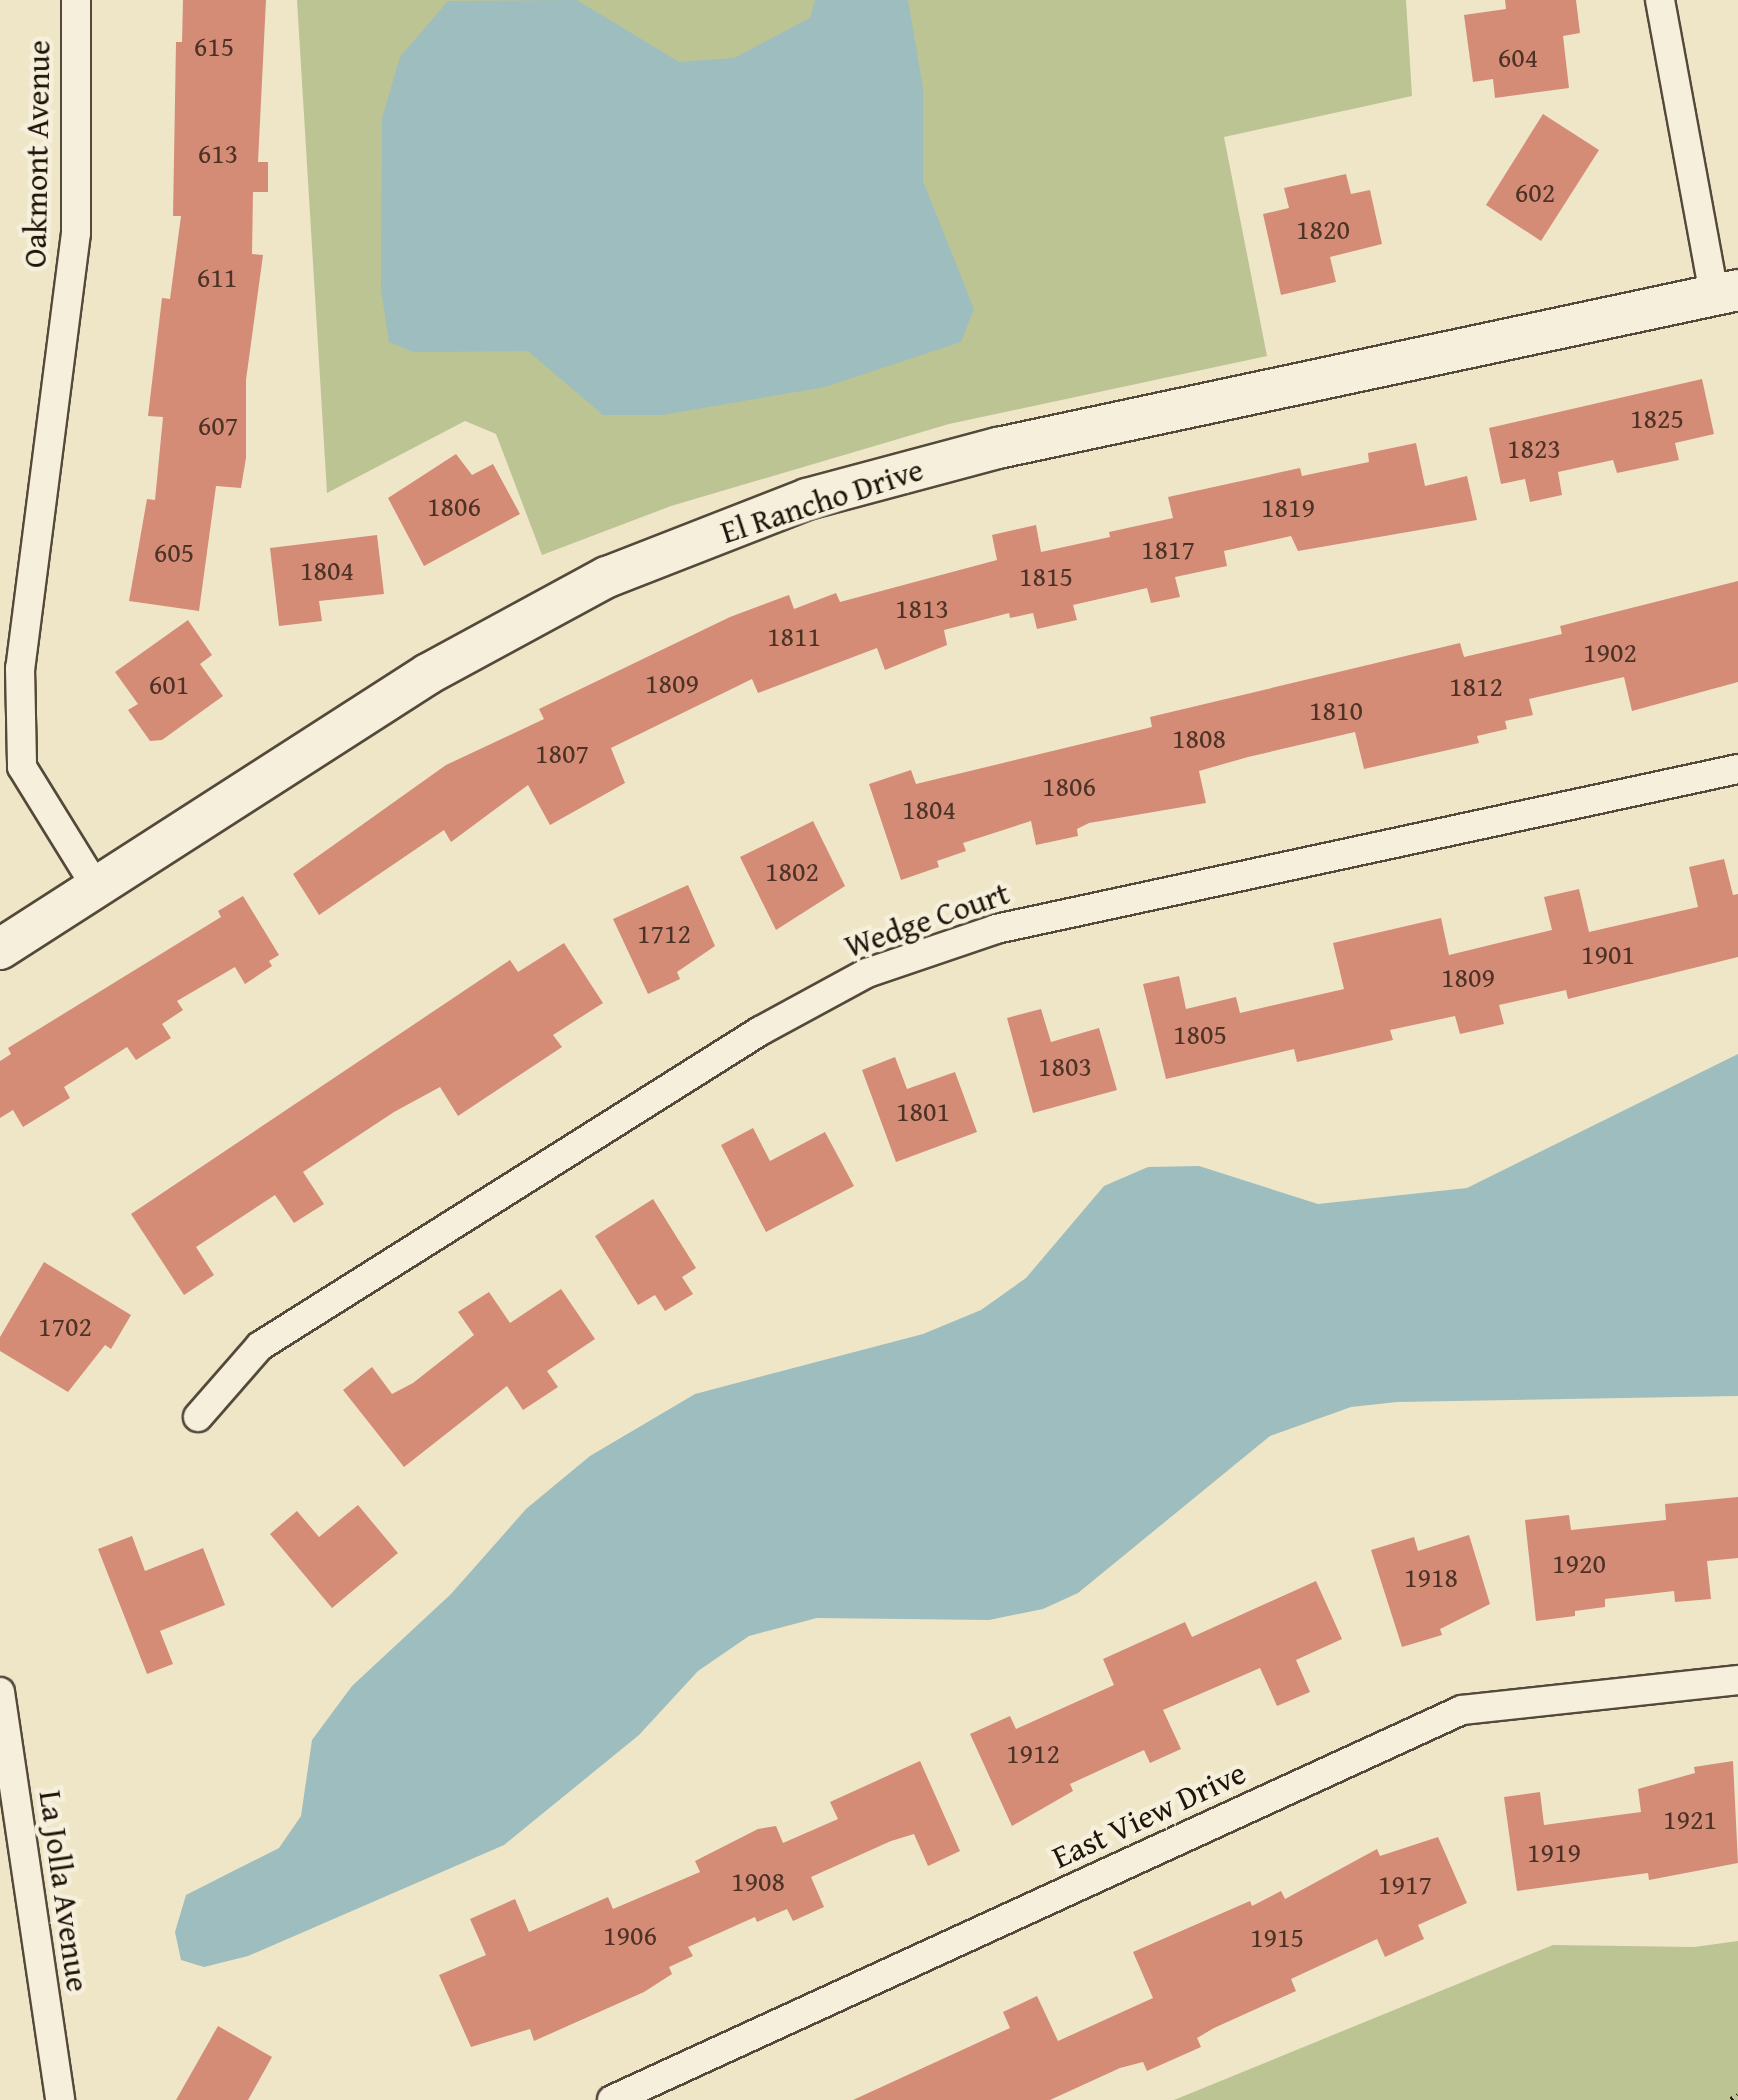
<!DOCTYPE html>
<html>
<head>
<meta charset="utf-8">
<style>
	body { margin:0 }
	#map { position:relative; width:1738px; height:2100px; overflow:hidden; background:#efe6c8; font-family:"Gentium Book Plus",serif }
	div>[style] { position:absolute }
	.green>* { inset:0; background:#bcc494 }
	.water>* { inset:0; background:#9dbdbf }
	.building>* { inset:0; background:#d48c77 }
	.path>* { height:6px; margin-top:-3px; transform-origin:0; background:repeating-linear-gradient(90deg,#20150b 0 2.5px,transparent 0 7.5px) }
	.roads { filter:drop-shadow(2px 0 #54493a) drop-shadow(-2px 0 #54493a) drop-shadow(0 2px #54493a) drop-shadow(0 -2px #54493a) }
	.street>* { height:28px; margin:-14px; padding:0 14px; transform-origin:14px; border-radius:14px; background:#f5efdb }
	.secondary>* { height:40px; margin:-20px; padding:0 20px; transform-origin:20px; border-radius:20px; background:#f5efdb }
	span { translate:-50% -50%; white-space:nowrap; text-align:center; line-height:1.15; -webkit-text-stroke:9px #f5efdb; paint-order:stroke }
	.number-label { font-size:28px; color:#4d3326 }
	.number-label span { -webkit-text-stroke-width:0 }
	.street-label { font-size:32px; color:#20150b }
</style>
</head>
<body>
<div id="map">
	<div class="green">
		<i style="clip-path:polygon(297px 0,1406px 0,1412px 96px,1224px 137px,1267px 356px,949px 424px,671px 506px,542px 555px,496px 434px,465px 421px,327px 493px)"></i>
		<i style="clip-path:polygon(1738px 1941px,1738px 2100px,1174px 2100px,1553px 1945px,1694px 1947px)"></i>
	</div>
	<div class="water">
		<i style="clip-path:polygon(577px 0,679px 62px,734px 58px,810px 18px,815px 0,908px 0,923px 88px,923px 181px,974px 309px,961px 342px,825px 387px,662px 415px,603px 415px,528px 351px,413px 352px,389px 342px,381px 290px,382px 118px,400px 57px,448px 1px)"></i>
		<i style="clip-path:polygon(1738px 1054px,1738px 1396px,1397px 1402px,1351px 1407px,1270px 1436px,1078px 1593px,1043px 1609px,989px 1620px,817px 1618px,749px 1636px,698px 1671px,639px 1735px,504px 1845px,248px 1956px,204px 1967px,181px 1960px,175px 1932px,186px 1895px,279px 1848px,301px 1816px,312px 1740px,352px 1686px,451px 1594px,526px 1509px,590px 1456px,695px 1394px,923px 1334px,981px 1310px,1026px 1278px,1104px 1186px,1148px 1167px,1199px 1166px,1318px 1204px,1467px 1188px)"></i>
	</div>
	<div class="building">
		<i style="clip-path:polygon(183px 0,266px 0,258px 162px,268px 162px,268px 192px,253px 192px,252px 254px,263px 255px,246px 380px,246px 458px,241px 488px,216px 486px,199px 611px,129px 601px,147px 499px,155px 500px,163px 417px,148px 416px,162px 298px,170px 299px,181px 216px,173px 216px,176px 42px,182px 42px)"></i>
		<i style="clip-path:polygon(1505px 0,1576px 0,1580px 33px,1563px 36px,1569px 88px,1495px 98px,1493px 79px,1473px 82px,1464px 15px,1506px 9px)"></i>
		<i style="clip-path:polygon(1543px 114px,1599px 150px,1541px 241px,1486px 205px)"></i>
		<i style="clip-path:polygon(1346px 174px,1351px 194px,1370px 190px,1382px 244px,1330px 257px,1336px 282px,1281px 295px,1263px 214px,1289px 208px,1284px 188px)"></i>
		<i style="clip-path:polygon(1702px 379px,1714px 434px,1675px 443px,1679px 460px,1617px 473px,1613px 460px,1558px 472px,1562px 495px,1530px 502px,1525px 479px,1501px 484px,1489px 428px)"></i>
		<i style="clip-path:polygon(1416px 443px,1425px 486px,1467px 476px,1477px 520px,1298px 551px,1291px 536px,1224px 551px,1227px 566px,1175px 577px,1180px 597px,1151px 603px,1147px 588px,1073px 605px,1077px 620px,1037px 629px,1033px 613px,1010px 618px,1009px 613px,944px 630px,947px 645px,885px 670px,877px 648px,758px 693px,752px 679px,611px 748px,625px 783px,550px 825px,528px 785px,451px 842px,444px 830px,319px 915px,293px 874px,446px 765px,544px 719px,539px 709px,730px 617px,789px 595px,794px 609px,836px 593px,840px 602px,997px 560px,992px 535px,1036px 525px,1041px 552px,1110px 537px,1109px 532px,1173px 518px,1168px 497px,1300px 468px,1302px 476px,1369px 462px,1368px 453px)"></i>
		<i style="clip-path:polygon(456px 454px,472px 475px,493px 464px,520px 514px,424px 566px,388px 498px)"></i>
		<i style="clip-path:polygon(377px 535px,384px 594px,319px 601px,322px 621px,279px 626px,270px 548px)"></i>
		<i style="clip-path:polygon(1738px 581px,1738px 682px,1632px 711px,1624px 677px,1529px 699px,1533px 715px,1505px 721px,1507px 729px,1477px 736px,1479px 743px,1364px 769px,1355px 732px,1248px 757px,1199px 771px,1206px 803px,1089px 823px,1077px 829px,1078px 836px,1036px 845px,1031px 821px,963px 843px,966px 851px,937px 861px,939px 867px,901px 880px,869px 784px,911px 770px,916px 784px,1152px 727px,1150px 717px,1460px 643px,1464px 657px,1562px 634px,1560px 626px)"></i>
		<i style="clip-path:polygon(188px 620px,212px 655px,200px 664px,223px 696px,162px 740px,150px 741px,128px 710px,138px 704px,115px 672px)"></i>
		<i style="clip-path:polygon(813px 821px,845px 886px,776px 930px,740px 857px)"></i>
		<i style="clip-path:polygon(1724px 859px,1733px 895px,1738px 894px,1738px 957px,1568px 999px,1566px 990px,1499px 1005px,1504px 1024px,1460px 1034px,1455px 1016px,1390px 1030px,1393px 1040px,1297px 1062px,1294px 1049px,1166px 1079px,1143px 984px,1179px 976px,1186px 1009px,1236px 997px,1240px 1013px,1344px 989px,1333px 943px,1441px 918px,1449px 955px,1552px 930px,1544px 897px,1579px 889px,1589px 932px,1698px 907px,1689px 867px)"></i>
		<i style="clip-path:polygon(688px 885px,715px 946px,677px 972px,680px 979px,648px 994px,613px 919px)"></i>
		<i style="clip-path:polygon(243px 896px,279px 955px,269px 961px,272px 966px,245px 984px,235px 967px,177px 1001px,183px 1010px,162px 1024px,171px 1038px,136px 1060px,127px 1047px,64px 1087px,70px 1098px,23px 1127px,13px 1110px,0 1118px,0 1061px,11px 1054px,8px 1048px,221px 917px,218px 911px)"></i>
		<i style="clip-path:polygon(564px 943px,603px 1003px,553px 1035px,562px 1047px,458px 1116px,440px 1087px,394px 1112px,303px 1172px,324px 1204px,294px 1223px,275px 1195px,196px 1247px,214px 1275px,184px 1295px,131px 1214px,510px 960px,518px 972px)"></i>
		<i style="clip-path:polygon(1041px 1009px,1051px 1042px,1099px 1028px,1117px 1090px,1033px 1113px,1007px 1018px)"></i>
		<i style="clip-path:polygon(895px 1057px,907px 1089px,955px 1072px,977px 1132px,896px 1162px,862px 1070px)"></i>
		<i style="clip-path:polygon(753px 1128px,770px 1161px,825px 1132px,854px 1186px,766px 1232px,721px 1145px)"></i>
		<i style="clip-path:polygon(653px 1199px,696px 1268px,682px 1277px,693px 1294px,665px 1311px,655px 1295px,638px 1305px,595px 1236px)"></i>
		<i style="clip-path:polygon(44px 1262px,131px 1315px,111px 1349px,105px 1345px,68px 1392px,0 1351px,0 1337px)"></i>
		<i style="clip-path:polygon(561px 1289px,595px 1339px,547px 1371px,558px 1387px,523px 1410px,507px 1386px,404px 1467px,343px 1390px,372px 1367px,392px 1394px,413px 1383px,474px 1335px,458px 1312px,489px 1292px,510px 1323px)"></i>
		<i style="clip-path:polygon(1738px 1497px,1738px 1558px,1707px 1561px,1711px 1599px,1675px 1602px,1674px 1591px,1605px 1599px,1605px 1607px,1575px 1611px,1575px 1616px,1536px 1621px,1525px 1520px,1569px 1515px,1571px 1530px,1666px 1520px,1665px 1504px)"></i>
		<i style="clip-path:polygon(358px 1505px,398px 1553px,332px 1608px,270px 1534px,297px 1511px,319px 1537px)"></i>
		<i style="clip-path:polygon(1469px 1535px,1490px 1604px,1440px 1629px,1442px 1635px,1402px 1647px,1371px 1550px,1414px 1537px,1418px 1551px)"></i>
		<i style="clip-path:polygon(132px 1536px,145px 1571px,203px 1548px,225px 1605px,160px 1631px,173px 1664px,147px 1674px,98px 1549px)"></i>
		<i style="clip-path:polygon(1316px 1581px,1342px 1639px,1296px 1660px,1310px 1692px,1277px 1706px,1260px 1668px,1163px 1710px,1181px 1749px,1150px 1763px,1144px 1750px,1070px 1784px,1073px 1791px,1012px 1826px,970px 1734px,1010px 1716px,1016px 1729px,1114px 1685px,1103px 1659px,1185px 1622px,1192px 1637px)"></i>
		<i style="clip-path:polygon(920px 1761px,960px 1851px,928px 1866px,914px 1834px,891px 1841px,811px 1877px,824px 1907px,793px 1921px,787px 1909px,757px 1922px,755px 1917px,688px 1947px,693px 1956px,669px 1967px,672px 1974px,644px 1992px,534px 2041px,530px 2029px,471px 2047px,439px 1975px,486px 1955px,470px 1919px,515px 1899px,529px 1932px,608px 1897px,613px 1909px,700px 1872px,695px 1861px,758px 1829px,776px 1826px,783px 1843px,838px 1819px,830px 1802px)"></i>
		<i style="clip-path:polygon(1733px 1761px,1738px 1863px,1649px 1880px,1648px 1873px,1517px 1891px,1504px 1797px,1540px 1792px,1544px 1825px,1641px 1812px,1638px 1789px,1695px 1773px,1694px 1767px)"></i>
		<i style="clip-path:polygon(1438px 1837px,1467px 1903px,1418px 1925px,1424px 1939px,1385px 1957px,1377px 1939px,1291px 1979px,1296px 1991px,1214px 2028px,1197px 2038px,1201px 2047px,1147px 2071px,1143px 2062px,1120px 2068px,1050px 2100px,853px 2100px,1010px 2028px,1003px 2012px,1037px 1996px,1058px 2041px,1153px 1998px,1133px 1952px,1250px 1901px,1252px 1906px,1281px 1891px,1285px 1899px,1377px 1849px,1380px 1856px)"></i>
		<i style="clip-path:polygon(218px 2026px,272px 2057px,248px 2100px,176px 2100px)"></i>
	</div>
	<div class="path">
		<i style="left:1731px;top:2100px;width:8px;rotate:-30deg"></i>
	</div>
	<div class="roads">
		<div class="street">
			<i style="left:76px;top:0;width:233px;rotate:90deg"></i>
			<i style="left:76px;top:233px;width:439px;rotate:97.3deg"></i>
			<i style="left:20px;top:668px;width:99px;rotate:88.8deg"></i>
			<i style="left:22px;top:767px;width:139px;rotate:58.3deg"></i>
			<i style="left:1660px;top:0;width:300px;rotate:79.6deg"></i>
			<i style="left:198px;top:1417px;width:94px;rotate:-48.9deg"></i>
			<i style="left:260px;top:1346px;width:591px;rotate:-32.21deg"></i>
			<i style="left:760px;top:1031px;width:122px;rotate:-28.5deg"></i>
			<i style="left:867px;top:973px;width:136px;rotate:-18.8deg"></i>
			<i style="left:996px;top:929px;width:759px;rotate:-12.17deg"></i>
			<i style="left:0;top:1692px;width:412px;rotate:81.6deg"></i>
			<i style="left:612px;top:2100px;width:935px;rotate:-24.65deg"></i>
			<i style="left:1462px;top:1710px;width:278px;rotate:-6.2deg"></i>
		</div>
		<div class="secondary">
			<i style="left:0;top:949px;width:509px;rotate:-32.72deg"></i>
			<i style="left:428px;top:674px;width:204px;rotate:-28.5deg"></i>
			<i style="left:607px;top:577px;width:215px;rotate:-21.3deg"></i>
			<i style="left:807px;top:499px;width:198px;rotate:-15deg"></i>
			<i style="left:998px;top:448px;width:757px;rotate:-12.05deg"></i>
		</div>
	</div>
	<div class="number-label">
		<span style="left:214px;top:46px">615</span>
		<span style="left:1518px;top:57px">604</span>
		<span style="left:218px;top:153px">613</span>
		<span style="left:1535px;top:192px">602</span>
		<span style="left:1323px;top:229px">1820</span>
		<span style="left:217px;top:277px">611</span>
		<span style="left:1657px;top:418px">1825</span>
		<span style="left:218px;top:425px">607</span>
		<span style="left:1534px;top:448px">1823</span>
		<span style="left:454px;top:506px">1806</span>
		<span style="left:1288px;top:507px">1819</span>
		<span style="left:1168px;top:549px">1817</span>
		<span style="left:174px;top:552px">605</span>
		<span style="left:327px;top:570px">1804</span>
		<span style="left:1046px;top:576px">1815</span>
		<span style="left:922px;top:608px">1813</span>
		<span style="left:794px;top:636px">1811</span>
		<span style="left:1610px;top:652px">1902</span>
		<span style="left:672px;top:683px">1809</span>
		<span style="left:169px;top:684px">601</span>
		<span style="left:1476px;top:686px">1812</span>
		<span style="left:1336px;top:710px">1810</span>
		<span style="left:1199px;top:738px">1808</span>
		<span style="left:562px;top:753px">1807</span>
		<span style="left:1069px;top:786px">1806</span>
		<span style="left:929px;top:809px">1804</span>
		<span style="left:792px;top:871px">1802</span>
		<span style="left:664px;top:933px">1712</span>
		<span style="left:1608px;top:954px">1901</span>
		<span style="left:1468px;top:977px">1809</span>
		<span style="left:1200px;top:1034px">1805</span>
		<span style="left:1065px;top:1066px">1803</span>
		<span style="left:923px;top:1111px">1801</span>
		<span style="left:65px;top:1326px">1702</span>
		<span style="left:1579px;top:1563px">1920</span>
		<span style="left:1431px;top:1577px">1918</span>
		<span style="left:1033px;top:1753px">1912</span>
		<span style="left:1690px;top:1819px">1921</span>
		<span style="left:1554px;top:1852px">1919</span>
		<span style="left:758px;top:1881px">1908</span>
		<span style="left:1405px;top:1884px">1917</span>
		<span style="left:630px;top:1935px">1906</span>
		<span style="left:1277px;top:1937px">1915</span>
	</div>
	<div class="street-label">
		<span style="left:37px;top:154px;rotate:-89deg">Oakmont Avenue</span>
		<span style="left:822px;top:501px;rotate:-18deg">El Rancho Drive</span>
		<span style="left:927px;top:920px;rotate:-19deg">Wedge Court</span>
		<span style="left:1149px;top:1815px;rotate:-25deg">East View Drive</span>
		<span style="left:64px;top:1891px;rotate:82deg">La Jolla Avenue</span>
	</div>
</div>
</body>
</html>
